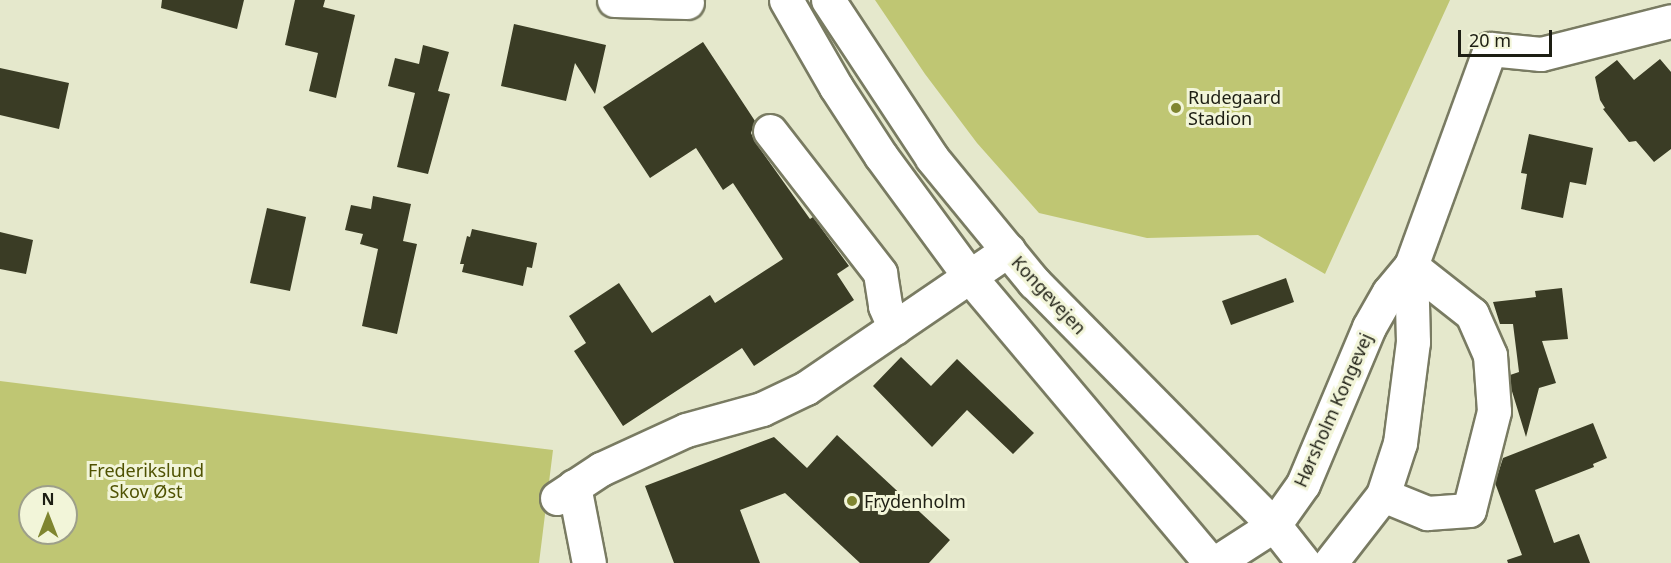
<!DOCTYPE html>
<html>
<head>
<meta charset="utf-8">
<style>
	body { margin:0 }
	#map { position:relative; width:1671px; height:563px; overflow:hidden; background:#e5e8cc; font-family:"Noto Sans",sans-serif }
	div>[style] { position:absolute }
	.green>* { inset:0; background:#bfc673 }
	.building>* { inset:0; background:#3a3c25 }
	.roads { filter:drop-shadow(2px 0 #797b62) drop-shadow(-2px 0 #797b62) drop-shadow(0 2px #797b62) drop-shadow(0 -2px #797b62) }
	.minor>* { height:33px; margin:-16.5px; padding:0 16.5px; transform-origin:16.5px; border-radius:16.5px; background:#fff }
	.major>* { height:33px; margin:-16.5px; padding:0 16.5px; transform-origin:16.5px; border-radius:16.5px; background:#fff }
	.dots>* { width:16px; height:16px; translate:-50% -50%; box-sizing:border-box; border:3px solid #f2f5d9; border-radius:50% }
	span { translate:-50% -50%; white-space:nowrap; text-align:center; line-height:1.15; -webkit-text-stroke:6px #f2f5d9; paint-order:stroke }
	.poi-label { font-size:18px; color:#1d1e13 }
	.left { translate:0 -50%; text-align:left }
	.street-label { font-size:18px; color:#1d1e13 }
	.park-label { font-size:18px; color:#4f5202 }
	.north { position:absolute; left:18px; top:485px; width:60px; height:60px; box-sizing:border-box; background:#f2f5d9; border:2px solid #9d9f8a; border-radius:50%; rotate:0deg; font-size:16px; font-weight:700; line-height:24px; text-align:center; color:#1d1e13 }
	.north::after { content:''; display:block; margin:auto; width:21px; height:27px; background:#7f8530; clip-path:polygon(50% 0,100% 100%,50% 72%,0 100%) }
	.scale { position:absolute; left:1458px; top:30px; width:94px; height:27px; box-sizing:border-box; border:3px solid #1d1e13; border-top:0; padding-left:8px; font-size:18px; line-height:21px; white-space:nowrap; color:#1d1e13; -webkit-text-stroke:4px #f2f5d9; paint-order:stroke }
</style>
</head>
<body>
<div id="map">
	<div class="green">
		<i style="clip-path:polygon(875px 0,1450px 0,1325px 274px,1258px 235px,1147px 238px,1039px 213px,977px 143px,925px 74px)"></i>
		<i style="clip-path:polygon(evenodd,0 381px,553px 450px,539px 563px,0 563px,0 381px,30px 497px,66px 497px,66px 533px,30px 533px,30px 497px)"></i>
	</div>
	<div class="building">
		<i style="clip-path:polygon(162px 0,244px 0,237px 29px,161px 8px)"></i>
		<i style="clip-path:polygon(295px 0,325px 0,323px 7px,355px 15px,336px 98px,309px 91px,318px 53px,285px 45px)"></i>
		<i style="clip-path:polygon(514px 24px,606px 45px,595px 94px,575px 63px,566px 101px,501px 86px)"></i>
		<i style="clip-path:polygon(703px 42px,755px 121px,751px 133px,755px 142px,810px 219px,813px 217px,849px 266px,837px 274px,854px 300px,754px 366px,742px 348px,623px 426px,574px 351px,586px 343px,569px 316px,619px 283px,652px 333px,710px 295px,715px 303px,783px 259px,733px 183px,723px 190px,696px 148px,650px 178px,603px 107px)"></i>
		<i style="clip-path:polygon(423px 45px,449px 52px,438px 91px,450px 94px,428px 174px,397px 167px,415px 93px,388px 86px,395px 58px,419px 64px)"></i>
		<i style="clip-path:polygon(1660px 59px,1671px 72px,1671px 149px,1654px 162px,1636px 141px,1629px 142px,1603px 109px,1605px 108px,1600px 100px,1595px 77px,1617px 60px,1634px 80px)"></i>
		<i style="clip-path:polygon(0 68px,69px 83px,59px 129px,0 115px)"></i>
		<i style="clip-path:polygon(1529px 134px,1593px 148px,1586px 185px,1570px 182px,1563px 218px,1521px 209px,1527px 174px,1521px 173px)"></i>
		<i style="clip-path:polygon(373px 196px,411px 204px,403px 241px,417px 244px,397px 334px,362px 326px,378px 249px,360px 244px,363px 234px,345px 230px,351px 205px,371px 209px)"></i>
		<i style="clip-path:polygon(267px 208px,306px 217px,290px 291px,250px 283px)"></i>
		<i style="clip-path:polygon(472px 229px,537px 243px,532px 268px,527px 267px,523px 286px,462px 272px,464px 264px,460px 264px,467px 236px,470px 237px)"></i>
		<i style="clip-path:polygon(0 232px,33px 240px,26px 274px,0 269px)"></i>
		<i style="clip-path:polygon(1286px 278px,1294px 302px,1231px 325px,1222px 301px)"></i>
		<i style="clip-path:polygon(1562px 288px,1568px 339px,1542px 341px,1556px 383px,1539px 388px,1526px 437px,1511px 388px,1510px 375px,1519px 372px,1513px 324px,1500px 324px,1493px 302px,1536px 297px,1535px 291px)"></i>
		<i style="clip-path:polygon(901px 357px,931px 386px,957px 359px,1034px 433px,1013px 454px,967px 410px,932px 447px,873px 386px)"></i>
		<i style="clip-path:polygon(1593px 423px,1607px 458px,1593px 464px,1594px 467px,1535px 490px,1554px 543px,1579px 534px,1590px 563px,1508px 563px,1507px 560px,1522px 555px,1495px 483px,1503px 458px)"></i>
		<i style="clip-path:polygon(837px 435px,950px 540px,929px 563px,860px 563px,785px 493px,740px 510px,760px 563px,674px 563px,645px 486px,774px 437px,807px 468px)"></i>
	</div>
	<div class="roads">
		<div class="minor">
			<i style="left:614px;top:0;width:73px;rotate:1.6deg"></i>
			<i style="left:1490px;top:49px;width:51px;rotate:5.6deg"></i>
			<i style="left:1541px;top:54px;width:134px;rotate:-14.2deg"></i>
			<i style="left:770px;top:131px;width:180px;rotate:52.2deg"></i>
			<i style="left:880px;top:273px;width:33px;rotate:81deg"></i>
			<i style="left:885px;top:306px;width:24px;rotate:66deg"></i>
			<i style="left:574px;top:486px;width:78px;rotate:79deg"></i>
			<i style="left:1383px;top:495px;width:48px;rotate:22.2deg"></i>
			<i style="left:1427px;top:513px;width:42px;rotate:-4.1deg"></i>
			<i style="left:1469px;top:510px;width:102px;rotate:-75.8deg"></i>
			<i style="left:1494px;top:411px;width:56px;rotate:-94.1deg"></i>
			<i style="left:1490px;top:355px;width:45px;rotate:-113.7deg"></i>
			<i style="left:1472px;top:314px;width:78px;rotate:-141.8deg"></i>
			<i style="left:557px;top:498px;width:53px;rotate:-33.4deg"></i>
			<i style="left:601px;top:469px;width:94px;rotate:-24.6deg"></i>
			<i style="left:686px;top:430px;width:79px;rotate:-15.4deg"></i>
			<i style="left:762px;top:409px;width:49px;rotate:-25.5deg"></i>
			<i style="left:806px;top:388px;width:245px;rotate:-34.3deg"></i>
		</div>
		<div class="major">
			<i style="left:786px;top:0;width:100px;rotate:60.1deg"></i>
			<i style="left:836px;top:87px;width:82px;rotate:56.9deg"></i>
			<i style="left:881px;top:156px;width:149px;rotate:53.7deg"></i>
			<i style="left:969px;top:276px;width:375px;rotate:49.9deg"></i>
			<i style="left:828px;top:0;width:189px;rotate:56.6deg"></i>
			<i style="left:932px;top:158px;width:161px;rotate:50.6deg"></i>
			<i style="left:1034px;top:282px;width:342px;rotate:45.4deg"></i>
			<i style="left:1274px;top:525px;width:48px;rotate:51.7deg"></i>
			<i style="left:1215px;top:563px;width:70px;rotate:-32.8deg"></i>
			<i style="left:1274px;top:525px;width:50px;rotate:-54.7deg"></i>
			<i style="left:1303px;top:484px;width:170px;rotate:-67.2deg"></i>
			<i style="left:1369px;top:327px;width:40px;rotate:-60.3deg"></i>
			<i style="left:1389px;top:292px;width:34px;rotate:-50deg"></i>
			<i style="left:1330px;top:563px;width:86px;rotate:-52.1deg"></i>
			<i style="left:1383px;top:495px;width:55px;rotate:-71.9deg"></i>
			<i style="left:1400px;top:443px;width:102px;rotate:-82.7deg"></i>
			<i style="left:1413px;top:342px;width:76px;rotate:-91.5deg"></i>
			<i style="left:1411px;top:266px;width:231px;rotate:-70deg"></i>
		</div>
	</div>
	<div class="dots">
		<i style="left:1176px;top:108px;background:#7f8530"></i>
		<i style="left:852px;top:501px;background:#7f8530"></i>
	</div>
	<div class="poi-label">
		<span class="left" style="left:1188px;top:108px">Rudegaard<br>Stadion</span>
		<span class="left" style="left:864px;top:501px">Frydenholm</span>
	</div>
	<div class="street-label">
		<span style="left:1049px;top:295px;rotate:47deg">Kongevejen</span>
		<span style="left:1333px;top:410px;rotate:-66deg">Hørsholm Kongevej</span>
	</div>
	<div class="park-label">
		<span style="left:146px;top:481px">Frederikslund<br>Skov Øst</span>
	</div>
	<div class="north">N</div>
	<div class="scale">20 m</div>
</div>
</body>
</html>
